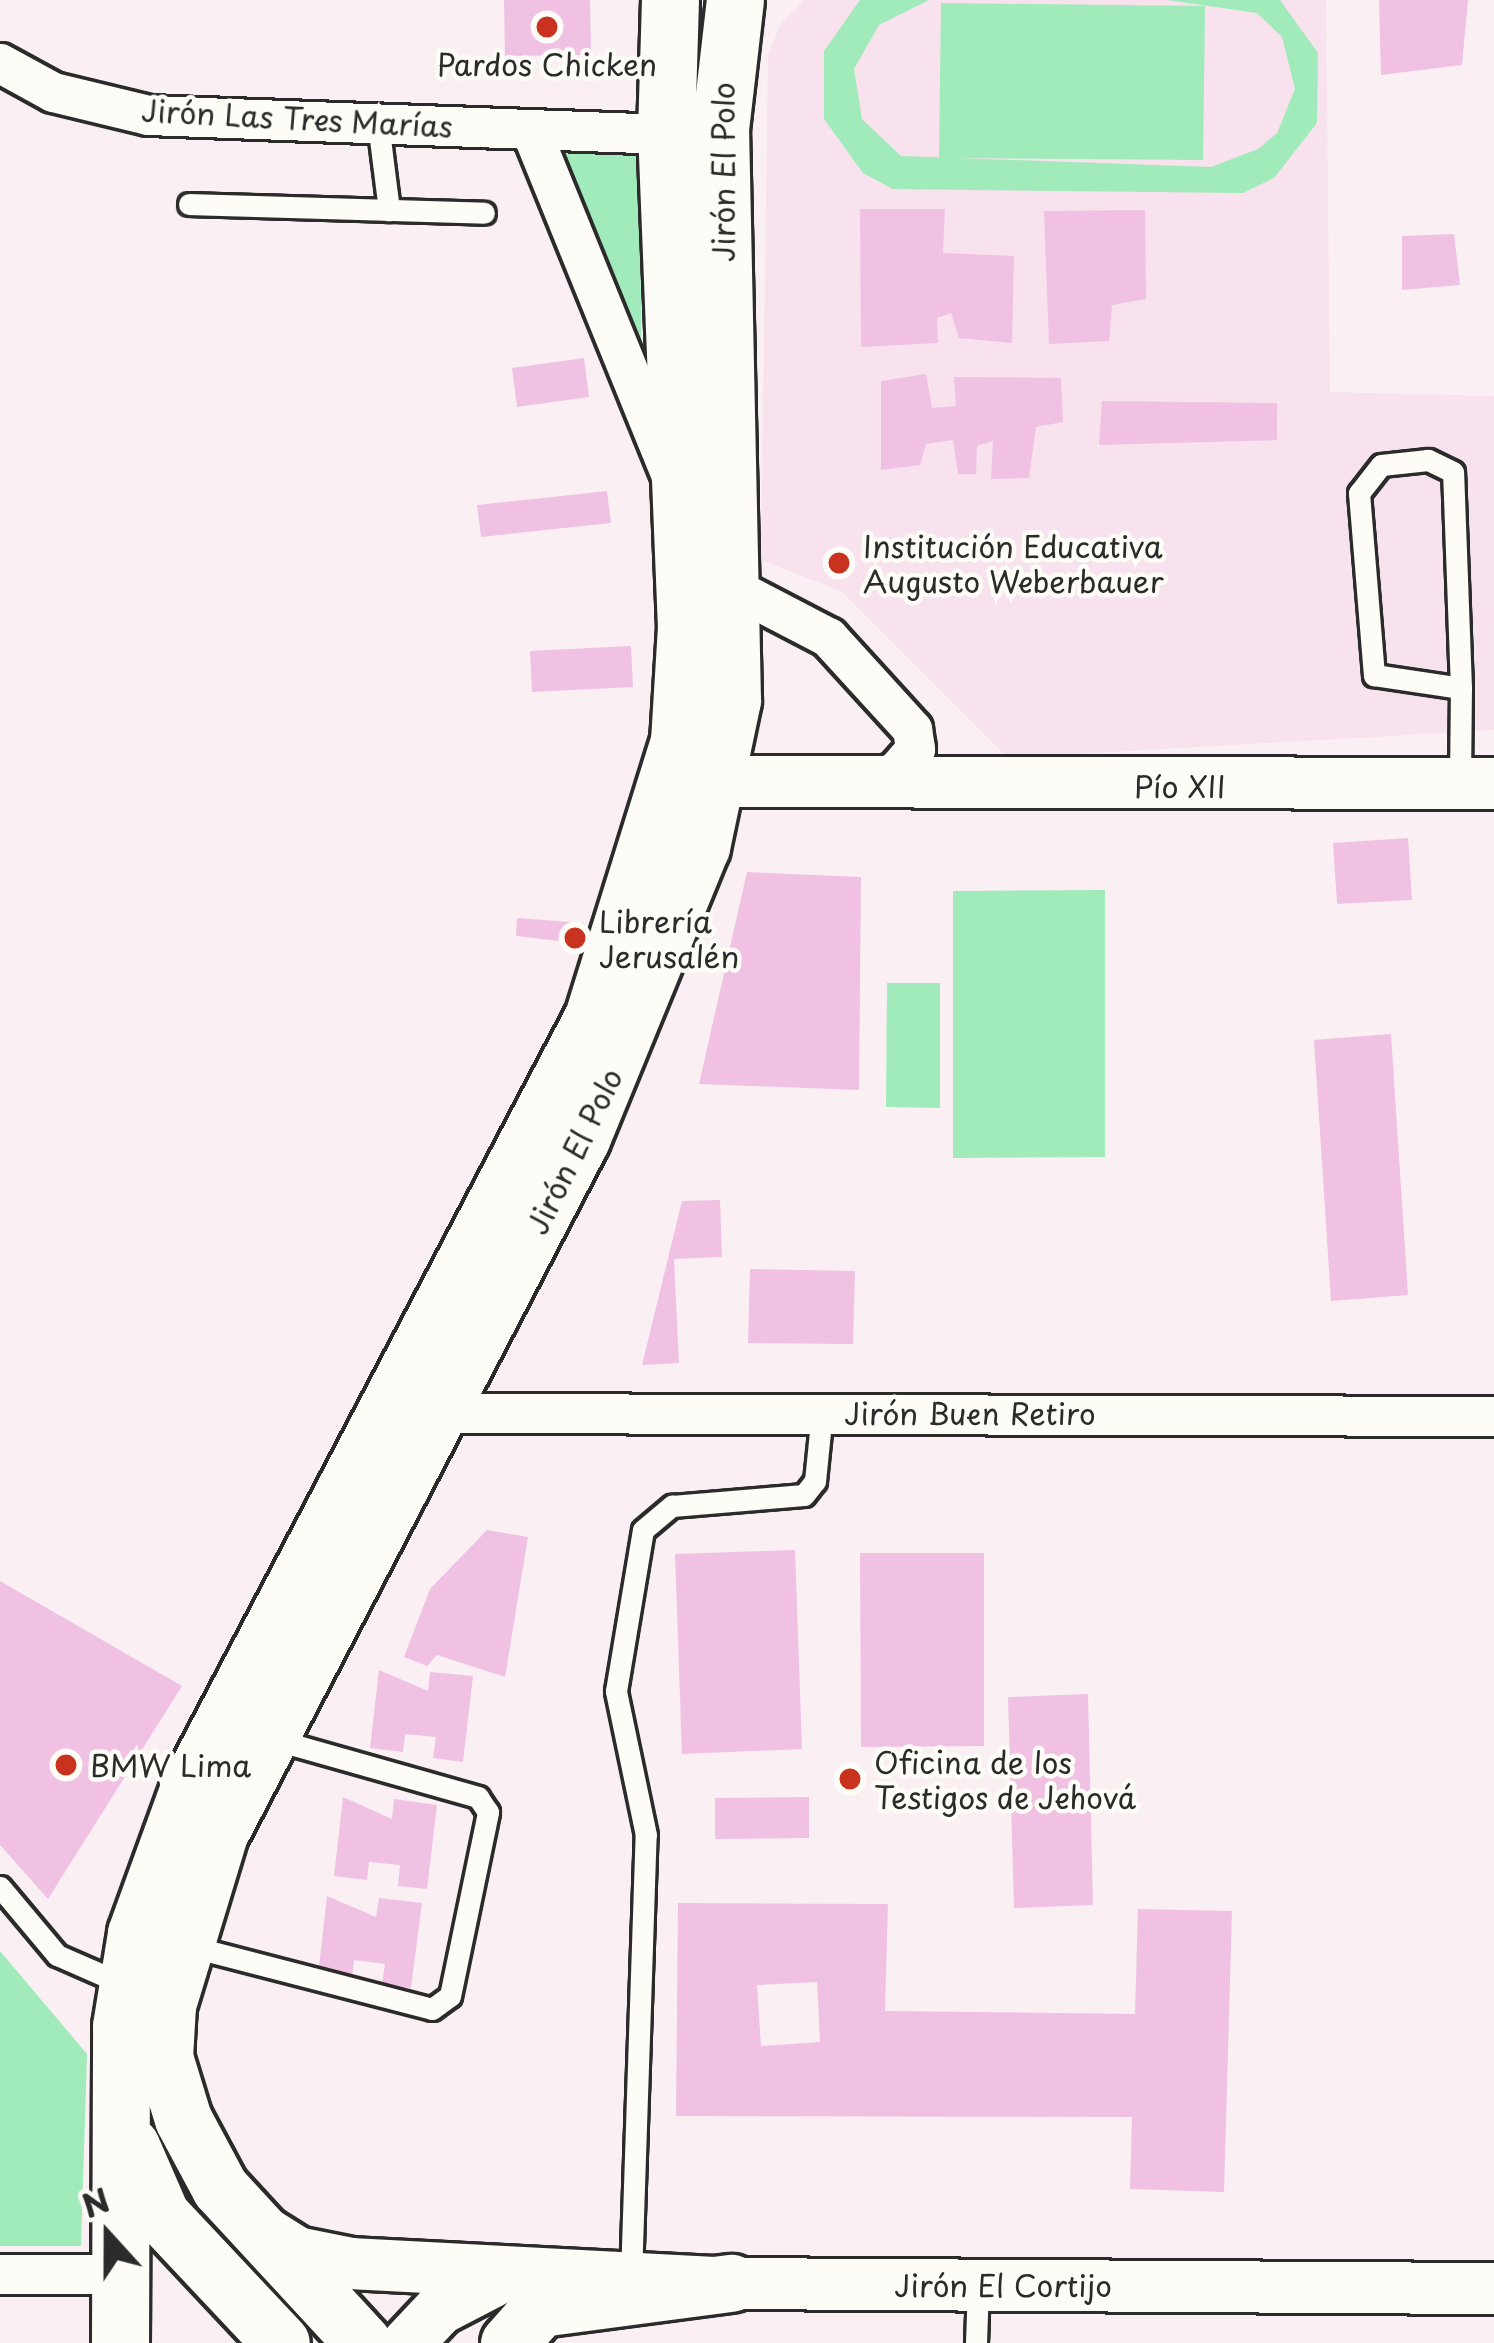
<!DOCTYPE html>
<html>
<head>
<meta charset="utf-8">
<style>
	body { margin:0 }
	#map { position:relative; width:1494px; height:2343px; overflow:hidden; background:#faf0f3; font-family:"Playpen Sans",sans-serif }
	div>[style] { position:absolute }
	.built>* { inset:0; background:#f7e2ee }
	.green>* { inset:0; background:#a1ebba }
	.building>* { inset:0; background:#f0c1e3 }
	.roads { filter:drop-shadow(3px 0 #2b2b2b) drop-shadow(-3px 0 #2b2b2b) drop-shadow(0 3px #2b2b2b) drop-shadow(0 -3px #2b2b2b) }
	.service>* { height:21px; margin:-10.5px; padding:0 10.5px; transform-origin:10.5px; border-radius:10.5px; background:#fdfcf7 }
	.minor>* { height:39px; margin:-19.5px; padding:0 19.5px; transform-origin:19.5px; border-radius:19.5px; background:#fdfcf7 }
	.tertiary>* { height:51px; margin:-25.5px; padding:0 25.5px; transform-origin:25.5px; border-radius:25.5px; background:#fdfcf7 }
	.secondary>* { height:57px; margin:-28.5px; padding:0 28.5px; transform-origin:28.5px; border-radius:28.5px; background:#fdfcf7 }
	.dots>* { width:33px; height:33px; translate:-50% -50%; box-sizing:border-box; border:6px solid #fdfcf7; border-radius:50% }
	span { translate:-50% -50%; white-space:nowrap; text-align:center; line-height:1.15; -webkit-text-stroke:9px #fdfcf7; paint-order:stroke }
	.poi-label { font-size:30px; color:#2b2b2b }
	.left { translate:0 -50%; text-align:left }
	.street-label { font-size:30px; color:#2b2b2b }
	.north { position:absolute; left:48px; top:2175px; width:120px; height:120px; -webkit-text-stroke:9px #fdfcf7; paint-order:stroke; rotate:339deg; font-size:33px; font-weight:700; line-height:48px; text-align:center; color:#2b2b2b }
	.north::after { content:''; display:block; margin:auto; width:42px; height:54px; background:#2b2b2b; clip-path:polygon(50% 0,100% 100%,50% 72%,0 100%) }
</style>
</head>
<body>
<div id="map">
	<div class="built">
		<i style="clip-path:polygon(1326px 0,1330px 392px,1494px 396px,1494px 730px,1008px 758px,841px 591px,761px 560px,768px 55px,780px 25px,804px 0)"></i>
	</div>
	<div class="green">
		<i style="clip-path:polygon(860px 0,929px 0,879px 25px,854px 69px,862px 119px,901px 156px,1211px 167px,1258px 149px,1277px 133px,1295px 89px,1282px 37px,1257px 13px,1167px 0,1280px 0,1318px 53px,1317px 123px,1274px 178px,1243px 193px,893px 189px,863px 173px,824px 119px,824px 51px)"></i>
		<i style="clip-path:polygon(941px 3px,1205px 6px,1203px 160px,939px 158px)"></i>
		<i style="clip-path:polygon(552px 146px,639px 150px,642px 383px)"></i>
		<i style="clip-path:polygon(1105px 890px,1105px 1157px,953px 1158px,953px 891px)"></i>
		<i style="clip-path:polygon(887px 983px,940px 983px,940px 1108px,886px 1107px)"></i>
		<i style="clip-path:polygon(0 1951px,87px 2054px,81px 2246px,0 2246px)"></i>
	</div>
	<div class="building">
		<i style="clip-path:polygon(504px 0,590px 0,591px 55px,505px 56px)"></i>
		<i style="clip-path:polygon(1379px 0,1468px 0,1462px 65px,1381px 75px)"></i>
		<i style="clip-path:polygon(860px 209px,945px 209px,943px 253px,1014px 256px,1012px 343px,959px 338px,951px 313px,937px 318px,938px 343px,861px 347px)"></i>
		<i style="clip-path:polygon(1145px 210px,1146px 299px,1112px 305px,1109px 341px,1049px 344px,1044px 211px)"></i>
		<i style="clip-path:polygon(1454px 234px,1460px 285px,1402px 290px,1402px 236px)"></i>
		<i style="clip-path:polygon(584px 358px,589px 397px,517px 407px,512px 368px)"></i>
		<i style="clip-path:polygon(926px 374px,932px 408px,956px 406px,954px 377px,1061px 378px,1063px 422px,1036px 427px,1029px 478px,991px 479px,993px 441px,977px 446px,976px 474px,958px 474px,953px 440px,926px 444px,920px 465px,881px 470px,881px 381px)"></i>
		<i style="clip-path:polygon(1102px 401px,1277px 403px,1277px 440px,1099px 445px)"></i>
		<i style="clip-path:polygon(607px 491px,611px 523px,481px 537px,477px 505px)"></i>
		<i style="clip-path:polygon(631px 646px,633px 687px,532px 692px,530px 651px)"></i>
		<i style="clip-path:polygon(1408px 838px,1412px 900px,1337px 904px,1333px 843px)"></i>
		<i style="clip-path:polygon(747px 872px,861px 877px,859px 1090px,699px 1084px)"></i>
		<i style="clip-path:polygon(517px 918px,584px 923px,576px 943px,516px 936px)"></i>
		<i style="clip-path:polygon(1391px 1034px,1408px 1295px,1331px 1301px,1314px 1040px)"></i>
		<i style="clip-path:polygon(720px 1200px,722px 1257px,674px 1259px,679px 1363px,642px 1365px,682px 1201px)"></i>
		<i style="clip-path:polygon(750px 1269px,855px 1271px,853px 1344px,748px 1343px)"></i>
		<i style="clip-path:polygon(487px 1530px,528px 1537px,505px 1677px,437px 1655px,427px 1666px,404px 1657px,430px 1589px)"></i>
		<i style="clip-path:polygon(795px 1550px,802px 1749px,682px 1754px,675px 1554px)"></i>
		<i style="clip-path:polygon(860px 1553px,984px 1553px,984px 1746px,861px 1747px)"></i>
		<i style="clip-path:polygon(0 1581px,182px 1686px,48px 1899px,0 1845px)"></i>
		<i style="clip-path:polygon(379px 1670px,428px 1691px,430px 1672px,473px 1676px,463px 1762px,433px 1758px,436px 1737px,405px 1734px,403px 1752px,370px 1748px)"></i>
		<i style="clip-path:polygon(1088px 1694px,1093px 1905px,1014px 1908px,1008px 1697px)"></i>
		<i style="clip-path:polygon(343px 1797px,392px 1819px,394px 1799px,437px 1805px,427px 1889px,398px 1886px,400px 1865px,369px 1862px,367px 1880px,334px 1876px)"></i>
		<i style="clip-path:polygon(809px 1797px,809px 1838px,715px 1839px,715px 1798px)"></i>
		<i style="clip-path:polygon(327px 1896px,376px 1917px,379px 1898px,422px 1903px,411px 1988px,382px 1984px,385px 1964px,354px 1960px,352px 1978px,318px 1975px)"></i>
		<i style="clip-path:polygon(evenodd,678px 1903px,888px 1904px,885px 2011px,1135px 2014px,1138px 1909px,1232px 1911px,1224px 2192px,1130px 2189px,1132px 2117px,676px 2116px,678px 1903px,817px 1982px,820px 2042px,761px 2046px,757px 1985px,817px 1982px)"></i>
	</div>
	<div class="roads">
		<div class="service">
			<i style="left:378px;top:123px;width:88px;rotate:82.8deg"></i>
			<i style="left:189px;top:204px;width:295px;rotate:1.7deg"></i>
			<i style="left:1460px;top:781px;width:93px;rotate:-89.4deg"></i>
			<i style="left:1461px;top:688px;width:216px;rotate:-92.1deg"></i>
			<i style="left:1453px;top:472px;width:28px;rotate:-154deg"></i>
			<i style="left:1428px;top:460px;width:47px;rotate:173.9deg"></i>
			<i style="left:1381px;top:465px;width:36px;rotate:128deg"></i>
			<i style="left:1359px;top:493px;width:183px;rotate:85.3deg"></i>
			<i style="left:1374px;top:675px;width:88px;rotate:8.5deg"></i>
			<i style="left:0;top:1887px;width:89px;rotate:50deg"></i>
			<i style="left:57px;top:1955px;width:72px;rotate:23.7deg"></i>
			<i style="left:185px;top:1945px;width:255px;rotate:14.5deg"></i>
			<i style="left:432px;top:2009px;width:22px;rotate:-36deg"></i>
			<i style="left:450px;top:1996px;width:188px;rotate:-78.3deg"></i>
			<i style="left:488px;top:1812px;width:18px;rotate:-124deg"></i>
			<i style="left:478px;top:1797px;width:217px;rotate:-164.2deg"></i>
			<i style="left:631px;top:2277px;width:442px;rotate:-88.1deg"></i>
			<i style="left:646px;top:1835px;width:147px;rotate:-101.8deg"></i>
			<i style="left:616px;top:1691px;width:163px;rotate:-80.5deg"></i>
			<i style="left:643px;top:1530px;width:38px;rotate:-40deg"></i>
			<i style="left:672px;top:1506px;width:132px;rotate:-4.8deg"></i>
			<i style="left:804px;top:1495px;width:18px;rotate:-52deg"></i>
			<i style="left:815px;top:1481px;width:69px;rotate:-84.2deg"></i>
			<i style="left:976px;top:2343px;width:57px;rotate:-88deg"></i>
		</div>
		<div class="minor">
			<i style="left:0;top:63px;width:60px;rotate:28.7deg"></i>
			<i style="left:53px;top:92px;width:98px;rotate:13.6deg"></i>
			<i style="left:148px;top:115px;width:518px;rotate:2.1deg"></i>
			<i style="left:531px;top:131px;width:378px;rotate:67.9deg"></i>
			<i style="left:728px;top:585px;width:113px;rotate:27.5deg"></i>
			<i style="left:828px;top:637px;width:125px;rotate:47.6deg"></i>
			<i style="left:912px;top:729px;width:20px;rotate:81deg"></i>
			<i style="left:915px;top:749px;width:29px;rotate:131deg"></i>
			<i style="left:896px;top:771px;width:34px;rotate:157deg"></i>
			<i style="left:446px;top:1413px;width:1048px;rotate:0.16deg"></i>
			<i style="left:0;top:2274px;width:120px"></i>
		</div>
		<div class="tertiary">
			<i style="left:719px;top:781px;width:775px;rotate:0.15deg"></i>
			<i style="left:263px;top:2231px;width:39px;rotate:32deg"></i>
			<i style="left:296px;top:2252px;width:56px;rotate:11.3deg"></i>
			<i style="left:351px;top:2263px;width:381px;rotate:3deg"></i>
			<i style="left:731px;top:2283px;width:763px;rotate:0.38deg"></i>
			<i style="left:407px;top:2343px;width:47px;rotate:-46.7deg"></i>
			<i style="left:439px;top:2309px;width:76px;rotate:-27.6deg"></i>
		</div>
		<div class="secondary">
			<i style="left:131px;top:2146px;width:75px;rotate:66.5deg"></i>
			<i style="left:161px;top:2215px;width:175px;rotate:46.8deg"></i>
			<i style="left:120px;top:2343px;width:317px;rotate:-89.8deg"></i>
			<i style="left:121px;top:2026px;width:94px;rotate:-80.8deg"></i>
			<i style="left:136px;top:1933px;width:155px;rotate:-70deg"></i>
			<i style="left:189px;top:1787px;width:870px;rotate:-62.32deg"></i>
			<i style="left:593px;top:1017px;width:289px;rotate:-72.7deg"></i>
			<i style="left:679px;top:741px;width:113px;rotate:-86.5deg"></i>
			<i style="left:686px;top:628px;width:494px;rotate:-92.3deg"></i>
			<i style="left:666px;top:134px;width:134px;rotate:-88.3deg"></i>
			<i style="left:363px;top:2343px;width:211px;rotate:-132.7deg"></i>
			<i style="left:220px;top:2188px;width:78px;rotate:-118.2deg"></i>
			<i style="left:183px;top:2119px;width:65px;rotate:-107deg"></i>
			<i style="left:164px;top:2057px;width:52px;rotate:-86.7deg"></i>
			<i style="left:167px;top:2005px;width:179px;rotate:-73.1deg"></i>
			<i style="left:219px;top:1834px;width:784px;rotate:-62.49deg"></i>
			<i style="left:581px;top:1139px;width:316px;rotate:-67.7deg"></i>
			<i style="left:701px;top:847px;width:150px;rotate:-78.1deg"></i>
			<i style="left:732px;top:700px;width:571px;rotate:-91.2deg"></i>
			<i style="left:720px;top:129px;width:130px;rotate:-83.4deg"></i>
			<i style="left:509px;top:2343px;width:47px;rotate:-48.5deg"></i>
			<i style="left:540px;top:2308px;width:193px;rotate:-7.5deg"></i>
		</div>
	</div>
	<div class="dots">
		<i style="left:547px;top:27px;background:#c8321e"></i>
		<i style="left:839px;top:563px;background:#c8321e"></i>
		<i style="left:575px;top:938px;background:#c8321e"></i>
		<i style="left:66px;top:1765px;background:#c8321e"></i>
		<i style="left:850px;top:1779px;background:#c8321e"></i>
	</div>
	<div class="poi-label">
		<span style="left:547px;top:64px">Pardos Chicken</span>
		<span class="left" style="left:863px;top:563px">Institución Educativa<br>Augusto Weberbauer</span>
		<span class="left" style="left:599px;top:938px">Librería<br>Jerusalén</span>
		<span class="left" style="left:874px;top:1779px">Oficina de los<br>Testigos de Jehová</span>
		<span class="left" style="left:90px;top:1765px">BMW Lima</span>
	</div>
	<div class="street-label">
		<span style="left:297px;top:118px;rotate:3deg">Jirón Las Tres Marías</span>
		<span style="left:723px;top:172px;rotate:-90deg">Jirón El Polo</span>
		<span style="left:1180px;top:786px">Pío XII</span>
		<span style="left:574px;top:1151px;rotate:-64deg">Jirón El Polo</span>
		<span style="left:970px;top:1413px">Jirón Buen Retiro</span>
		<span style="left:1003px;top:2285px">Jirón El Cortijo</span>
	</div>
	<div class="north">N</div>
</div>
</body>
</html>
